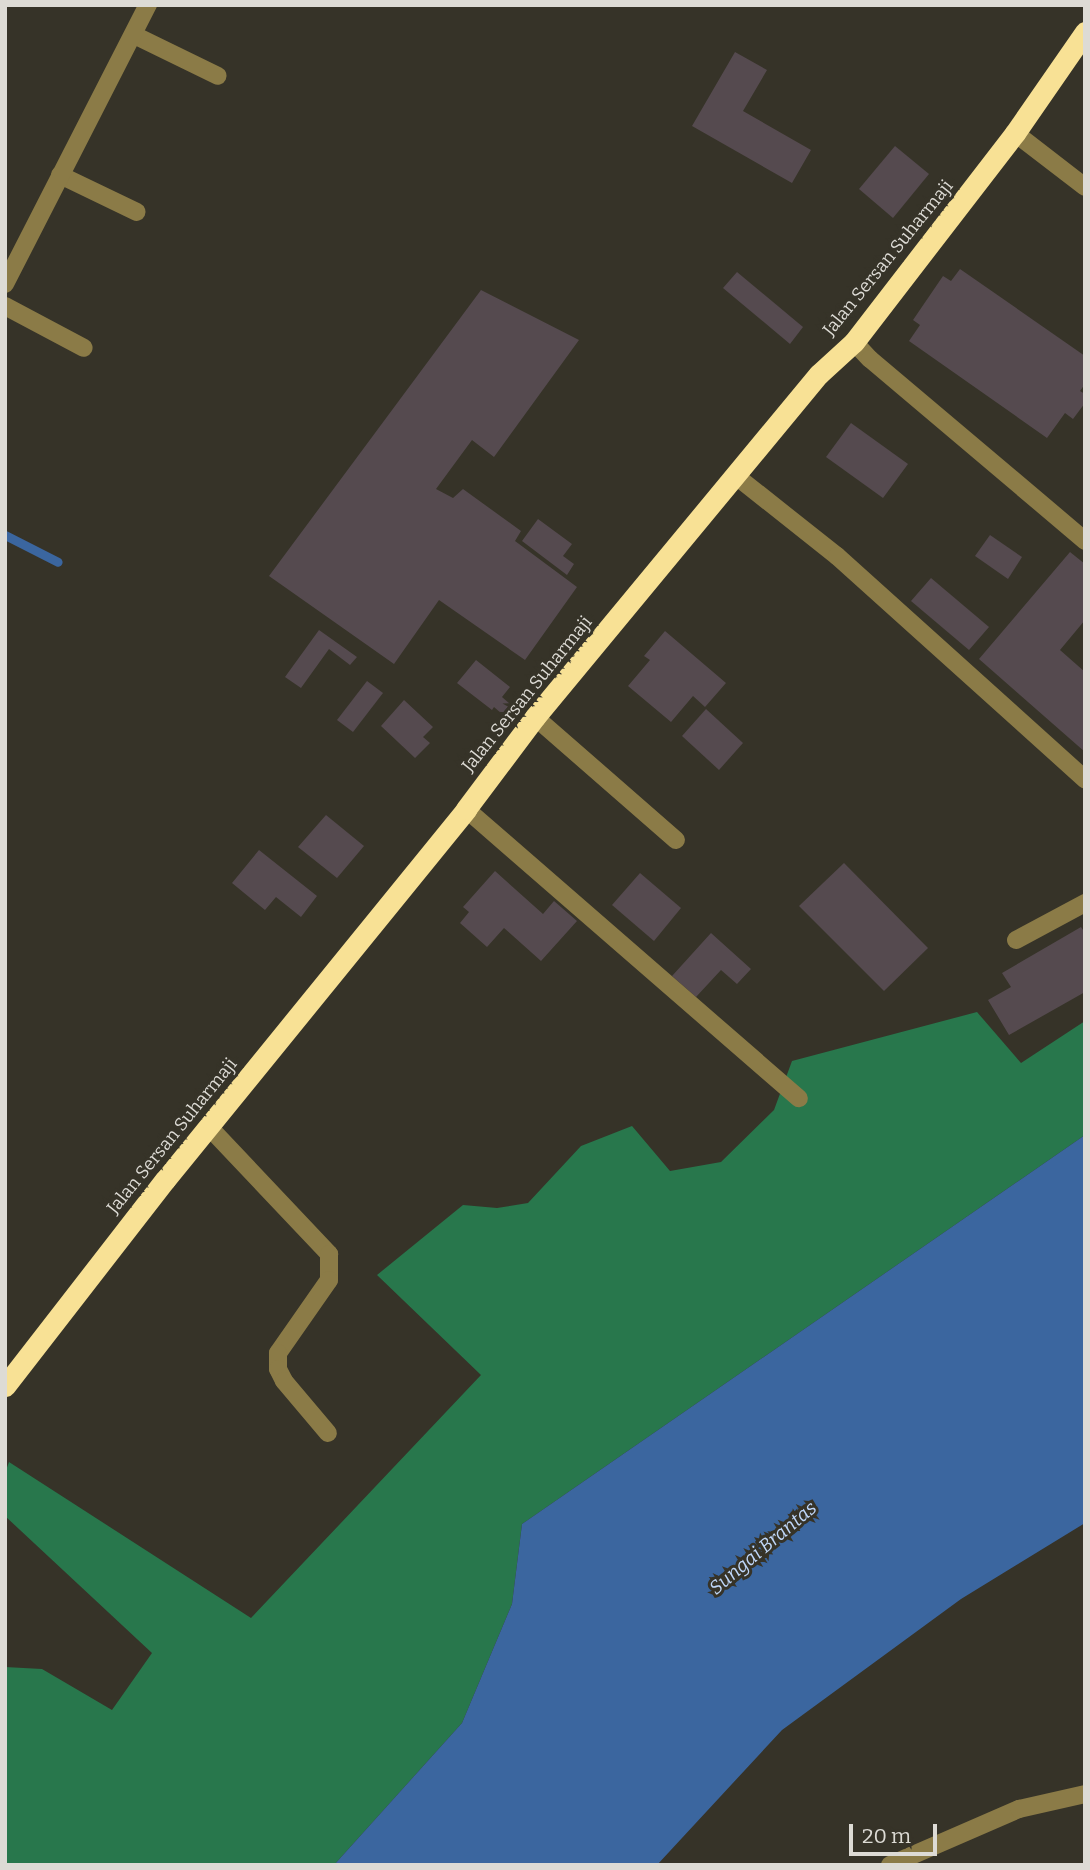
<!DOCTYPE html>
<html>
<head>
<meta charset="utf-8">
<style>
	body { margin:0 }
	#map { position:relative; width:1090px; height:1870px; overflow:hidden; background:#363328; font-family:Bitter,serif }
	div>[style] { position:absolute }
	.forest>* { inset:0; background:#28774c }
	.water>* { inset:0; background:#3b669f }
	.stream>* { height:9px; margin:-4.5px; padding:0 4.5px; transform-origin:4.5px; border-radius:4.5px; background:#3b669f }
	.building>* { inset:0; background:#554a4f }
	.minor>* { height:18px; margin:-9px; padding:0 9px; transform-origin:9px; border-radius:9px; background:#8b7b47 }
	.highway>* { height:21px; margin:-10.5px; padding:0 10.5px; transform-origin:10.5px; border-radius:10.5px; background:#f8e195 }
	span { translate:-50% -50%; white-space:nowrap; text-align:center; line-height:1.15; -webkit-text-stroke:6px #363328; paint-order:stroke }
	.street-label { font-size:18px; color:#dddbd5 }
	.water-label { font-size:19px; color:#bfd7f9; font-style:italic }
	.frame { position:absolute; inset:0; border:7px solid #dddbd5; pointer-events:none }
	.scale { position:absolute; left:849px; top:1824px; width:88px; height:32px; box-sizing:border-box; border:4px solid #dddbd5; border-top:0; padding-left:9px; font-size:21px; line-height:24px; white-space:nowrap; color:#dddbd5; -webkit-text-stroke:5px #363328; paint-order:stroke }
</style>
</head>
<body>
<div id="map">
	<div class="forest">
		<i style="clip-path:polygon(977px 1012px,1021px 1063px,1085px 1021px,1085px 1135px,522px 1524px,512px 1604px,462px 1723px,334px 1865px,5px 1865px,5px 1667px,42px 1669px,112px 1710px,152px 1653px,5px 1516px,5px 1473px,9px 1462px,251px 1618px,481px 1375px,377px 1275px,463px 1205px,497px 1208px,528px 1203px,581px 1146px,632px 1126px,670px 1171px,721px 1162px,774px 1110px,792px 1061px)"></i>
	</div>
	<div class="water">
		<i style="clip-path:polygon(1085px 1135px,1085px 1523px,961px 1599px,782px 1730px,657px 1865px,334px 1865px,462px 1723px,512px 1604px,522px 1524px)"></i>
	</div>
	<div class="stream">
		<i style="left:5px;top:535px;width:59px;rotate:27deg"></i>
	</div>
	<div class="building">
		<i style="clip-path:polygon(735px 52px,767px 70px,743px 111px,811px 150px,792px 183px,692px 126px)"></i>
		<i style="clip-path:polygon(895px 146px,929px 174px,893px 218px,859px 189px)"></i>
		<i style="clip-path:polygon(960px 269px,1085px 356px,1085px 384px,1080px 391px,1085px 394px,1085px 403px,1073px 419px,1065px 413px,1047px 438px,909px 341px,920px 325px,913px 320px,943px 276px,951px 281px)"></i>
		<i style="clip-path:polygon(737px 272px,803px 327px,790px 344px,723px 288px)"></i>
		<i style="clip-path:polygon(481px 290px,579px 340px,494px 457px,472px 440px,436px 489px,453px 498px,463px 489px,521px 531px,515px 541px,577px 587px,525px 660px,439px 600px,394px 664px,269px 576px)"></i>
		<i style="clip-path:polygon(851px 423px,908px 464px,883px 498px,826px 457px)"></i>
		<i style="clip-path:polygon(538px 519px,572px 544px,563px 556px,574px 564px,567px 575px,522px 541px)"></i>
		<i style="clip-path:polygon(990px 535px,1022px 557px,1008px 579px,975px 556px)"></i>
		<i style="clip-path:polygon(1070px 552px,1085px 564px,1085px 620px,1060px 650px,1085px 672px,1085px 752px,979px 659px)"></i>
		<i style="clip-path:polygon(931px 578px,989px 627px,969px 650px,911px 601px)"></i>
		<i style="clip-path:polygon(319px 630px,357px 657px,350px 665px,329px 649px,301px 688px,285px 677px)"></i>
		<i style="clip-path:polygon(665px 631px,726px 683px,705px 707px,693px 696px,671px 722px,628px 686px,650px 660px,644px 656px)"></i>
		<i style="clip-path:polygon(476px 660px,510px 687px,502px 697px,510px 704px,502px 714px,494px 707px,492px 710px,457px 683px)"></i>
		<i style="clip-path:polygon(367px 681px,383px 693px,353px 732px,337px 720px)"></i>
		<i style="clip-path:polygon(404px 700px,433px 727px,423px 737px,430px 743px,415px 758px,381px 726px)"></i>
		<i style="clip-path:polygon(706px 709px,743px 743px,719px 770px,682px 736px)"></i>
		<i style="clip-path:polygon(326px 815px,364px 846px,337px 878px,298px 847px)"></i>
		<i style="clip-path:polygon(259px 850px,317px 896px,301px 917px,276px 897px,265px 910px,232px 883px)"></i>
		<i style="clip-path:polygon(844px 863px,928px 948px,884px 991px,799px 906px)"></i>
		<i style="clip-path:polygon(495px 871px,543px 914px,554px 901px,577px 921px,541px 961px,504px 928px,487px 947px,460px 923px,469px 912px,463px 907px)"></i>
		<i style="clip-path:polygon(640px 873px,681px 908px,654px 941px,612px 905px)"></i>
		<i style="clip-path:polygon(1081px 927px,1085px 933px,1085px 992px,1009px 1035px,988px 1000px,1011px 987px,1002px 973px)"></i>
		<i style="clip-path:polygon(711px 933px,751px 969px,737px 984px,721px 970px,696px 997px,672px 976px)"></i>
	</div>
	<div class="minor">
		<i style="left:134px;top:35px;width:93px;rotate:26deg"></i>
		<i style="left:1015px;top:133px;width:88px;rotate:37.6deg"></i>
		<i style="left:60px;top:175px;width:85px;rotate:25.7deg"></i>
		<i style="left:5px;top:284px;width:314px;rotate:-62.9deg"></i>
		<i style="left:5px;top:306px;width:89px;rotate:28deg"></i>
		<i style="left:854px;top:342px;width:23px;rotate:47deg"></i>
		<i style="left:870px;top:359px;width:282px;rotate:40.2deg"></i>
		<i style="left:736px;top:476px;width:129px;rotate:38.4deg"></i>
		<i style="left:837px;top:556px;width:334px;rotate:42deg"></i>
		<i style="left:535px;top:717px;width:187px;rotate:41.1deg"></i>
		<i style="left:466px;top:809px;width:441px;rotate:41deg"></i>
		<i style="left:1016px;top:940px;width:78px;rotate:-28.2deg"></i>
		<i style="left:209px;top:1127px;width:175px;rotate:46.6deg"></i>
		<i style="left:329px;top:1254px;width:26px;rotate:90deg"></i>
		<i style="left:329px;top:1280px;width:89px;rotate:124.9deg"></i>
		<i style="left:278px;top:1353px;width:16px;rotate:90deg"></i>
		<i style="left:278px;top:1369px;width:13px;rotate:63deg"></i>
		<i style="left:284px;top:1381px;width:68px;rotate:49.8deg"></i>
		<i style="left:890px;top:1865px;width:141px;rotate:-23.5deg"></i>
		<i style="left:1019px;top:1809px;width:68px;rotate:-12.8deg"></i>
	</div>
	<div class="highway">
		<i style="left:5px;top:1386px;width:261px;rotate:-52.2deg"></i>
		<i style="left:165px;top:1180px;width:478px;rotate:-50.9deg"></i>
		<i style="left:466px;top:809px;width:115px;rotate:-53.1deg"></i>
		<i style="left:535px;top:717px;width:445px;rotate:-50.4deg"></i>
		<i style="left:819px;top:374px;width:47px;rotate:-42.4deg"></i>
		<i style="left:854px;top:342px;width:264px;rotate:-52.4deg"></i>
		<i style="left:1015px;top:133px;width:123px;rotate:-55.3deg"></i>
	</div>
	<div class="street-label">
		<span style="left:888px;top:258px;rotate:-51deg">Jalan Sersan Suharmaji</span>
		<span style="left:527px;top:694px;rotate:-51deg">Jalan Sersan Suharmaji</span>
		<span style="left:172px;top:1136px;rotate:-51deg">Jalan Sersan Suharmaji</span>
	</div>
	<div class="water-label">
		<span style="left:763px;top:1548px;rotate:-40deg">Sungai Brantas</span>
	</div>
	<div class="frame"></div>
	<div class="scale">20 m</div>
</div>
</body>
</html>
